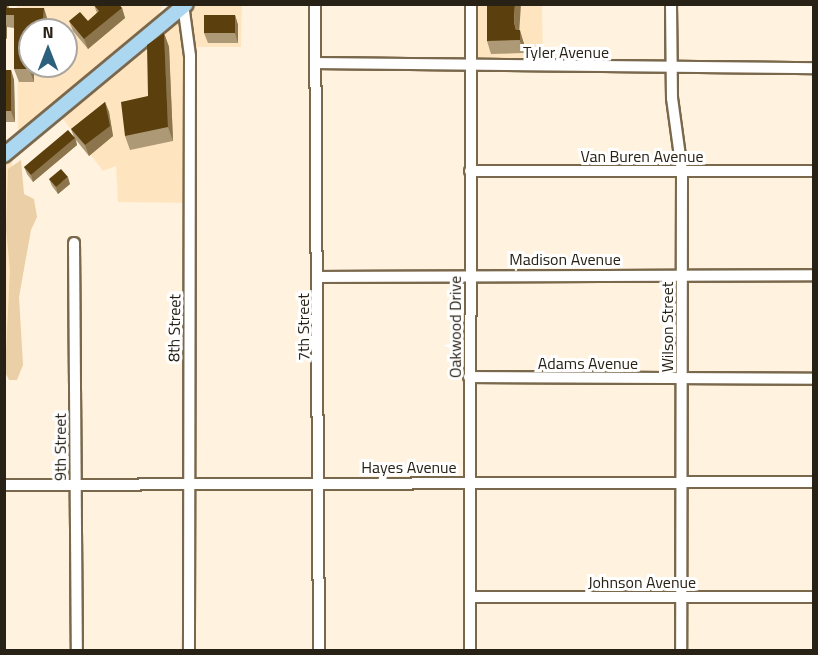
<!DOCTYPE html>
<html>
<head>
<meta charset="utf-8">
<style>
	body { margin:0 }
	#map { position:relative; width:818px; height:655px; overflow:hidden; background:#fff2df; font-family:"Titillium Web",sans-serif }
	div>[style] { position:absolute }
	.built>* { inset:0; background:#ffe5bf }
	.green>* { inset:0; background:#ebcfa6 }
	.roads { filter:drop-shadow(2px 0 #7a684c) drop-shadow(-2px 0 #7a684c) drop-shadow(0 2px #7a684c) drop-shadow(0 -2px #7a684c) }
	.minor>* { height:10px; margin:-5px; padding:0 5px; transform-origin:5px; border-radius:5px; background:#fff }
	.major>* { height:14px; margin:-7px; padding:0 7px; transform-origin:7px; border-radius:7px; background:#acd7f1 }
	.wall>* { inset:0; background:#ad9976 }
	.shaded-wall>* { inset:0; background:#8c754c }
	.building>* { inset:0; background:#5b400d }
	span { translate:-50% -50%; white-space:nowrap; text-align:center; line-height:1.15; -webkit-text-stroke:6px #fff; paint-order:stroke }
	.street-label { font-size:16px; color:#282115 }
	.frame { position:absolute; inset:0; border:6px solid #282115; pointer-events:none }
	.north { position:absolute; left:18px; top:18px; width:60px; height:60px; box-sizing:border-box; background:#fff; border:2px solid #a9a6a1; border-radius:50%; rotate:0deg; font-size:16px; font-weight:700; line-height:24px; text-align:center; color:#282115 }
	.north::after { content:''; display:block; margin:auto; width:21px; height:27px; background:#2d607d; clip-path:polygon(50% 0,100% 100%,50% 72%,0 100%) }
</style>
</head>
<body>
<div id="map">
	<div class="built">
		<i style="clip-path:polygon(evenodd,17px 5px,161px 4px,162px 6px,158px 16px,18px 131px,17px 5px,30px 30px,66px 30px,66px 66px,30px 66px,30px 30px)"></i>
		<i style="clip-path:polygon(186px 5px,242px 5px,241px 47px,191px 47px,191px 203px,118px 202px,116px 166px,103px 171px,57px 111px)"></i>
		<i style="clip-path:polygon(471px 5px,542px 5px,543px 67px,471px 65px)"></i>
		<i style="clip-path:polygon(12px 148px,15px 369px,4px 369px,4px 155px)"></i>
	</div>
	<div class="green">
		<i style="clip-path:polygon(21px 160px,24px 194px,34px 199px,37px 217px,31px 230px,19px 297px,23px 365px,17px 380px,9px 380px,5px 372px,10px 270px,6px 229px,8px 169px)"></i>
	</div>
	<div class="roads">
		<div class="minor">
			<i style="left:183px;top:4px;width:52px;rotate:82.3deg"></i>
			<i style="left:190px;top:56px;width:594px;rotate:90.1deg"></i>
			<i style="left:315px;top:4px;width:646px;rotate:89.65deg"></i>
			<i style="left:671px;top:4px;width:94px;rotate:89.4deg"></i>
			<i style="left:672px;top:98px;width:74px;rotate:82.2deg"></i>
			<i style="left:682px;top:171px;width:479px;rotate:90.1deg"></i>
			<i style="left:318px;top:63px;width:496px;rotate:0.6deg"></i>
			<i style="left:470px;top:171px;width:344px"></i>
			<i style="left:74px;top:243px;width:407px;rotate:89.6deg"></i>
			<i style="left:317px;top:277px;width:497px;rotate:-0.2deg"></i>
			<i style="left:469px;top:377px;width:345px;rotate:0.3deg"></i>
			<i style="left:4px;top:485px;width:810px;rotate:-0.21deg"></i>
			<i style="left:470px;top:597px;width:344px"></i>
			<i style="left:470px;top:650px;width:646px;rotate:-89.91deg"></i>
		</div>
		<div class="major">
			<i style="left:4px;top:155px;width:236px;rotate:-39.7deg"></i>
		</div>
	</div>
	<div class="wall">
		<i style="clip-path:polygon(4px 4px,8px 4px,9px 8px,48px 21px,48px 30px,30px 30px,30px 66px,34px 66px,34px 82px,19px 82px,14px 69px,14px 28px,7px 27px,7px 39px,4px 38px)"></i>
		<i style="clip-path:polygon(94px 5px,122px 8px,125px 18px,88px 49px,73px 31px,69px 21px,88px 21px,97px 13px)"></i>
		<i style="clip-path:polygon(235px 15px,238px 25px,238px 43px,208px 43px,204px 33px)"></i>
		<i style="clip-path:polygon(519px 30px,524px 44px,524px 53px,491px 54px,487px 41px)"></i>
		<i style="clip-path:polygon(164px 33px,169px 47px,173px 141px,130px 150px,125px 136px,148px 96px)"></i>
		<i style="clip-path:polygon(4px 70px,11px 70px,14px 80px,15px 122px,6px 122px,4px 117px)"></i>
		<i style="clip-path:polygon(105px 102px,109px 112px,113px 136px,89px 156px,76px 140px,77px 145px,33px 182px,27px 174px,24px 167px,74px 137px,71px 129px)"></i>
		<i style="clip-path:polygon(49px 179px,70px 184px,58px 194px,52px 186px)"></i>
	</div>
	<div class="shaded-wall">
		<i style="clip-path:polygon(515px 4px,521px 4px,519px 35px,520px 30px,524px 44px,524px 53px,516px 30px,514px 22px)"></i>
		<i style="clip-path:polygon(44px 8px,48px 21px,48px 30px,43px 30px)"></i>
		<i style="clip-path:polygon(122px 8px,125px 18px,88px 49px,84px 39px)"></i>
		<i style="clip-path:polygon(235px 15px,238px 25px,238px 43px,235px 33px)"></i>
		<i style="clip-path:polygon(4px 20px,7px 27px,7px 39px,4px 31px)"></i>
		<i style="clip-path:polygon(164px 33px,169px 47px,173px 141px,168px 127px)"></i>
		<i style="clip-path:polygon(29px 47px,30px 66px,34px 66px,34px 82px,29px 69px)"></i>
		<i style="clip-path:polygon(11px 70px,14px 80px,15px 122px,11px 111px)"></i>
		<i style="clip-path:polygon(105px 102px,109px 112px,113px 136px,89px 156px,85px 145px)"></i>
		<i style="clip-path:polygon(75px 138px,77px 145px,33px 182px,31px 175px)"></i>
		<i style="clip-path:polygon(68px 177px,70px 184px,58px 194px,56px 187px)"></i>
	</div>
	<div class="building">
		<i style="clip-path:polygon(4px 4px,7px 4px,7px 8px,44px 8px,43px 30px,30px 30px,29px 69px,14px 69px,14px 15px,4px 15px)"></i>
		<i style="clip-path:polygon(95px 4px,119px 4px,122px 8px,84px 39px,69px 21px,80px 12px,88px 21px,99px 11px,94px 5px)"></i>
		<i style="clip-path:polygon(487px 4px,515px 4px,514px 22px,516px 30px,520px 30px,520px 40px,487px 41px)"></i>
		<i style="clip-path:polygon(204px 15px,235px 15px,235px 33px,204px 33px)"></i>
		<i style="clip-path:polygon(164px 33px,168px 127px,125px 136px,121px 102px,148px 96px,147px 45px)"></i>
		<i style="clip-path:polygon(4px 70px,11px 70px,11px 111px,4px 111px)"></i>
		<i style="clip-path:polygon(105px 102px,110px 126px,85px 145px,71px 129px)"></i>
		<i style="clip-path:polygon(68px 130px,75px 138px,31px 175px,24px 167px)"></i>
		<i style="clip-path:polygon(61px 169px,68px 177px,56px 187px,49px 179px)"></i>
	</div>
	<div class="street-label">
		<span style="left:566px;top:52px">Tyler Avenue</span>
		<span style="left:642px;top:156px">Van Buren Avenue</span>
		<span style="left:565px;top:259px">Madison Avenue</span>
		<span style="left:303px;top:327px;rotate:-90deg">7th Street</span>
		<span style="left:455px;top:327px;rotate:-90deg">Oakwood Drive</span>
		<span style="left:667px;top:327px;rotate:-90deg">Wilson Street</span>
		<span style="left:174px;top:328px;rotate:-89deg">8th Street</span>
		<span style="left:588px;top:363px">Adams Avenue</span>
		<span style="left:60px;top:447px;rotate:-90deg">9th Street</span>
		<span style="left:409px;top:467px">Hayes Avenue</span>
		<span style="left:642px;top:582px">Johnson Avenue</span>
	</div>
	<div class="frame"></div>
	<div class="north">N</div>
</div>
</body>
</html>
